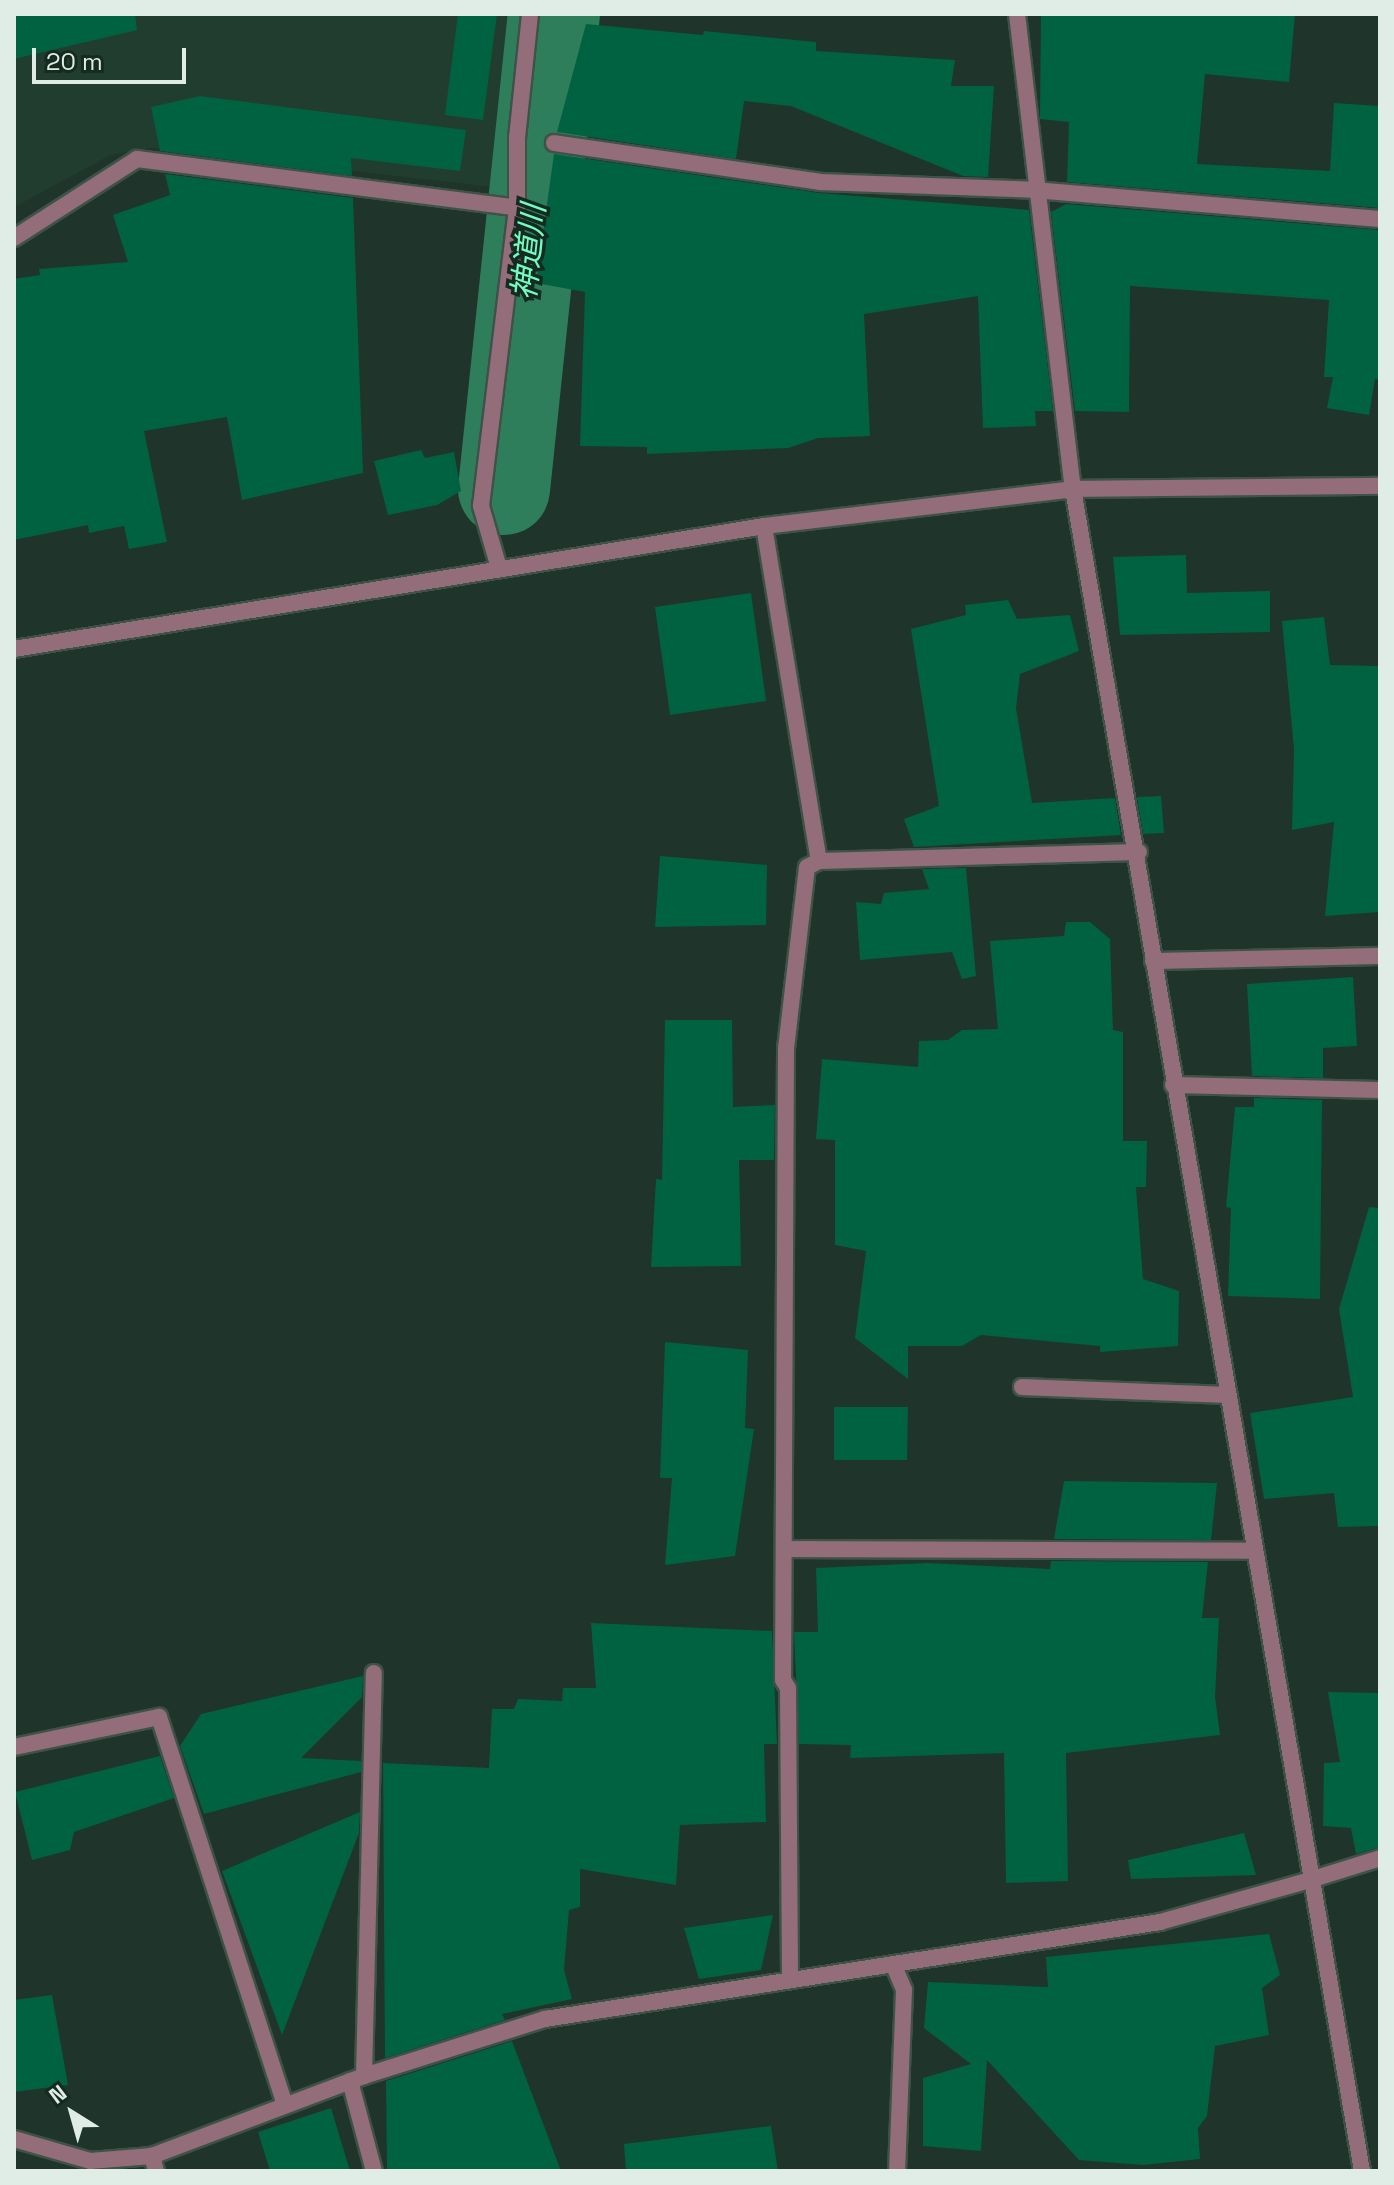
<!DOCTYPE html>
<html>
<head>
<meta charset="utf-8">
<style>
	body { margin:0 }
	#map { position:relative; width:1394px; height:2185px; overflow:hidden; background:#1f342a; font-family:"Space Grotesk","Noto Sans JP",sans-serif }
	div>[style] { position:absolute }
	.built>* { inset:0; background:#203d2f }
	.river>* { height:92px; margin:-46px; padding:0 46px; transform-origin:46px; border-radius:46px; background:#2e7e5c }
	.building>* { inset:0; background:#016242 }
	.roads { filter:drop-shadow(2px 0 #3e5248) drop-shadow(-2px 0 #3e5248) drop-shadow(0 2px #3e5248) drop-shadow(0 -2px #3e5248) }
	.service>* { height:16px; margin:-8px; padding:0 8px; transform-origin:8px; border-radius:8px; background:#946d7a }
	.minor>* { height:16px; margin:-8px; padding:0 8px; transform-origin:8px; border-radius:8px; background:#946d7a }
	.tertiary>* { height:16px; margin:-8px; padding:0 8px; transform-origin:8px; border-radius:8px; background:#946d7a }
	span { translate:-50% -50%; white-space:nowrap; text-align:center; line-height:1.15; -webkit-text-stroke:7px #152a20; paint-order:stroke }
	.water-label { font-size:32px; color:#72fcbf; font-style:italic }
	.frame { position:absolute; inset:0; border:16px solid #e0ede6; pointer-events:none }
	.north { position:absolute; left:32px; top:2073px; width:80px; height:80px; -webkit-text-stroke:6px #152a20; paint-order:stroke; rotate:323deg; font-size:22px; font-weight:700; line-height:32px; text-align:center; color:#e0ede6 }
	.north::after { content:''; display:block; margin:auto; width:28px; height:36px; background:#e0ede6; clip-path:polygon(50% 0,100% 100%,50% 72%,0 100%) }
	.scale { position:absolute; left:32px; top:48px; width:154px; height:36px; box-sizing:border-box; border:4px solid #e0ede6; border-top:0; padding-left:10px; font-size:24px; line-height:28px; white-space:nowrap; color:#e0ede6; -webkit-text-stroke:6px #152a20; paint-order:stroke }
</style>
</head>
<body>
<div id="map">
	<div class="built">
		<i style="clip-path:polygon(14px 14px,515px 14px,493px 187px,152px 148px,111px 155px,14px 207px)"></i>
	</div>
	<div class="river">
		<i style="left:504px;top:489px;width:478px;rotate:-84deg"></i>
	</div>
	<div class="building">
		<i style="clip-path:polygon(14px 14px,135px 14px,137px 30px,14px 59px)"></i>
		<i style="clip-path:polygon(458px 14px,497px 14px,483px 120px,445px 115px)"></i>
		<i style="clip-path:polygon(1041px 14px,1295px 14px,1289px 82px,1205px 74px,1197px 164px,1330px 171px,1334px 103px,1380px 106px,1380px 208px,1067px 182px,1069px 122px,1040px 119px)"></i>
		<i style="clip-path:polygon(586px 24px,703px 35px,704px 31px,816px 42px,816px 51px,955px 60px,951px 86px,994px 86px,988px 177px,963px 176px,791px 106px,744px 101px,736px 159px,557px 132px)"></i>
		<i style="clip-path:polygon(200px 96px,466px 130px,460px 171px,351px 158px,352px 176px,160px 151px,151px 107px)"></i>
		<i style="clip-path:polygon(554px 154px,819px 193px,1029px 210px,1053px 411px,1035px 411px,1036px 426px,983px 428px,978px 296px,864px 314px,870px 436px,818px 438px,788px 448px,647px 454px,647px 447px,580px 446px,585px 292px,536px 283px)"></i>
		<i style="clip-path:polygon(165px 174px,353px 198px,363px 473px,242px 500px,227px 417px,144px 431px,167px 542px,129px 549px,124px 526px,89px 533px,88px 525px,14px 540px,14px 279px,40px 275px,39px 269px,128px 262px,113px 215px,170px 195px)"></i>
		<i style="clip-path:polygon(1066px 204px,1380px 230px,1380px 380px,1375px 379px,1369px 415px,1327px 408px,1333px 377px,1324px 377px,1329px 300px,1130px 286px,1129px 412px,1075px 411px,1051px 212px)"></i>
		<i style="clip-path:polygon(421px 450px,425px 458px,454px 452px,461px 491px,437px 505px,388px 515px,374px 461px)"></i>
		<i style="clip-path:polygon(1186px 555px,1187px 593px,1270px 591px,1270px 632px,1120px 635px,1113px 557px)"></i>
		<i style="clip-path:polygon(751px 593px,766px 701px,670px 715px,655px 607px)"></i>
		<i style="clip-path:polygon(1008px 600px,1017px 619px,1070px 615px,1079px 651px,1020px 674px,1016px 708px,1032px 803px,1115px 798px,1121px 835px,914px 847px,904px 819px,939px 806px,911px 629px,966px 615px,965px 605px)"></i>
		<i style="clip-path:polygon(1324px 617px,1330px 665px,1380px 666px,1380px 912px,1325px 916px,1334px 822px,1292px 830px,1294px 749px,1282px 621px)"></i>
		<i style="clip-path:polygon(1161px 796px,1164px 833px,1143px 834px,1137px 797px)"></i>
		<i style="clip-path:polygon(660px 856px,767px 865px,766px 925px,655px 927px)"></i>
		<i style="clip-path:polygon(966px 868px,976px 976px,962px 979px,952px 952px,860px 960px,856px 902px,881px 904px,884px 893px,929px 889px,922px 869px)"></i>
		<i style="clip-path:polygon(1066px 922px,1090px 922px,1110px 939px,1113px 1030px,1123px 1032px,1123px 1141px,1147px 1141px,1146px 1187px,1136px 1187px,1143px 1279px,1179px 1291px,1178px 1346px,1100px 1352px,1100px 1346px,981px 1335px,962px 1346px,908px 1346px,908px 1379px,855px 1338px,866px 1251px,835px 1245px,835px 1140px,816px 1139px,822px 1059px,918px 1067px,919px 1041px,948px 1040px,962px 1030px,998px 1029px,990px 941px,1064px 936px)"></i>
		<i style="clip-path:polygon(1353px 977px,1357px 1046px,1323px 1048px,1323px 1078px,1252px 1076px,1247px 984px)"></i>
		<i style="clip-path:polygon(665px 1020px,732px 1020px,733px 1107px,775px 1105px,774px 1160px,739px 1160px,741px 1266px,651px 1267px,656px 1179px,662px 1180px)"></i>
		<i style="clip-path:polygon(1254px 1098px,1322px 1100px,1320px 1299px,1228px 1296px,1231px 1208px,1226px 1207px,1235px 1107px,1254px 1107px)"></i>
		<i style="clip-path:polygon(1369px 1207px,1380px 1208px,1380px 1526px,1338px 1527px,1334px 1493px,1264px 1499px,1250px 1413px,1353px 1397px,1339px 1309px)"></i>
		<i style="clip-path:polygon(665px 1342px,748px 1350px,745px 1428px,754px 1429px,735px 1556px,665px 1565px,672px 1478px,660px 1478px)"></i>
		<i style="clip-path:polygon(834px 1407px,908px 1407px,907px 1460px,834px 1460px)"></i>
		<i style="clip-path:polygon(1064px 1481px,1217px 1483px,1211px 1540px,1054px 1539px)"></i>
		<i style="clip-path:polygon(1051px 1561px,1208px 1562px,1202px 1618px,1219px 1618px,1215px 1697px,1220px 1735px,1066px 1753px,1068px 1881px,1006px 1883px,1004px 1753px,850px 1758px,851px 1745px,799px 1744px,794px 1632px,818px 1632px,816px 1568px,927px 1563px,1050px 1569px)"></i>
		<i style="clip-path:polygon(591px 1623px,772px 1631px,777px 1744px,764px 1744px,766px 1822px,680px 1825px,676px 1885px,580px 1869px,580px 1907px,569px 1910px,564px 1970px,572px 1999px,502px 2014px,505px 2020px,385px 2058px,383px 1763px,489px 1768px,492px 1709px,514px 1709px,518px 1699px,562px 1701px,563px 1688px,596px 1688px)"></i>
		<i style="clip-path:polygon(363px 1676px,362px 1697px,301px 1758px,361px 1761px,361px 1772px,204px 1814px,180px 1746px,201px 1714px)"></i>
		<i style="clip-path:polygon(1328px 1692px,1380px 1693px,1380px 1847px,1356px 1854px,1351px 1828px,1323px 1826px,1324px 1763px,1340px 1762px)"></i>
		<i style="clip-path:polygon(160px 1756px,174px 1798px,74px 1832px,70px 1850px,32px 1860px,15px 1792px)"></i>
		<i style="clip-path:polygon(360px 1812px,359px 1833px,282px 2035px,222px 1871px)"></i>
		<i style="clip-path:polygon(1244px 1833px,1256px 1875px,1131px 1879px,1128px 1860px)"></i>
		<i style="clip-path:polygon(773px 1915px,761px 1970px,699px 1979px,684px 1928px)"></i>
		<i style="clip-path:polygon(1269px 1934px,1280px 1975px,1262px 1988px,1269px 2035px,1215px 2046px,1207px 2116px,1198px 2128px,1200px 2159px,1143px 2165px,1079px 2160px,987px 2060px,981px 2151px,923px 2146px,923px 2078px,971px 2064px,924px 2028px,928px 1982px,1048px 1987px,1046px 1957px)"></i>
		<i style="clip-path:polygon(52px 1995px,68px 2085px,14px 2092px,14px 2000px)"></i>
		<i style="clip-path:polygon(512px 2041px,561px 2171px,387px 2171px,386px 2081px)"></i>
		<i style="clip-path:polygon(331px 2108px,350px 2171px,270px 2171px,258px 2132px)"></i>
		<i style="clip-path:polygon(771px 2126px,778px 2171px,626px 2171px,624px 2144px)"></i>
	</div>
	<div class="roads">
		<div class="service">
			<i style="left:554px;top:143px;width:269px;rotate:8.3deg"></i>
			<i style="left:820px;top:182px;width:214px;rotate:2.1deg"></i>
			<i style="left:1034px;top:190px;width:347px;rotate:4.8deg"></i>
			<i style="left:819px;top:861px;width:320px;rotate:-1.6deg"></i>
			<i style="left:1153px;top:961px;width:227px;rotate:-1.3deg"></i>
			<i style="left:1173px;top:1085px;width:207px;rotate:1.4deg"></i>
			<i style="left:1022px;top:1387px;width:205px;rotate:2.2deg"></i>
			<i style="left:784px;top:1549px;width:470px;rotate:0.2deg"></i>
			<i style="left:1310px;top:1880px;width:73px;rotate:-17.4deg"></i>
			<i style="left:350px;top:2081px;width:93px;rotate:75.1deg"></i>
		</div>
		<div class="minor">
			<i style="left:1017px;top:14px;width:478px;rotate:83.3deg"></i>
			<i style="left:1073px;top:489px;width:1707px;rotate:80.25deg"></i>
			<i style="left:14px;top:238px;width:146px;rotate:-32.7deg"></i>
			<i style="left:137px;top:159px;width:383px;rotate:7.3deg"></i>
			<i style="left:764px;top:526px;width:339px;rotate:80.7deg"></i>
			<i style="left:819px;top:861px;width:13px;rotate:153deg"></i>
			<i style="left:807px;top:867px;width:182px;rotate:96.6deg"></i>
			<i style="left:786px;top:1048px;width:632px;rotate:90.27deg"></i>
			<i style="left:783px;top:1680px;width:9px;rotate:58deg"></i>
			<i style="left:788px;top:1688px;width:292px;rotate:89.6deg"></i>
			<i style="left:499px;top:568px;width:65px;rotate:-106.2deg"></i>
			<i style="left:481px;top:506px;width:300px;rotate:-83.1deg"></i>
			<i style="left:517px;top:208px;width:70px;rotate:-90deg"></i>
			<i style="left:517px;top:138px;width:125px;rotate:-84deg"></i>
			<i style="left:14px;top:1747px;width:148px;rotate:-11.7deg"></i>
			<i style="left:159px;top:1717px;width:407px;rotate:72deg"></i>
			<i style="left:894px;top:1966px;width:26px;rotate:67deg"></i>
			<i style="left:904px;top:1990px;width:181px;rotate:92.2deg"></i>
			<i style="left:364px;top:2076px;width:403px;rotate:-88.6deg"></i>
			<i style="left:14px;top:2139px;width:79px;rotate:16.1deg"></i>
			<i style="left:90px;top:2161px;width:62px;rotate:-4.6deg"></i>
			<i style="left:156px;top:2171px;width:16px;rotate:-105deg"></i>
			<i style="left:152px;top:2156px;width:227px;rotate:-20.7deg"></i>
			<i style="left:364px;top:2076px;width:190px;rotate:-17.5deg"></i>
			<i style="left:545px;top:2019px;width:623px;rotate:-8.96deg"></i>
			<i style="left:1160px;top:1922px;width:156px;rotate:-15.6deg"></i>
		</div>
		<div class="tertiary">
			<i style="left:14px;top:649px;width:760px;rotate:-9.31deg"></i>
			<i style="left:764px;top:526px;width:311px;rotate:-6.8deg"></i>
			<i style="left:1073px;top:489px;width:307px;rotate:-0.6deg"></i>
		</div>
	</div>
	<div class="water-label">
		<span style="left:529px;top:252px;rotate:-84deg">神道川</span>
	</div>
	<div class="frame"></div>
	<div class="north">N</div>
	<div class="scale">20 m</div>
</div>
</body>
</html>
